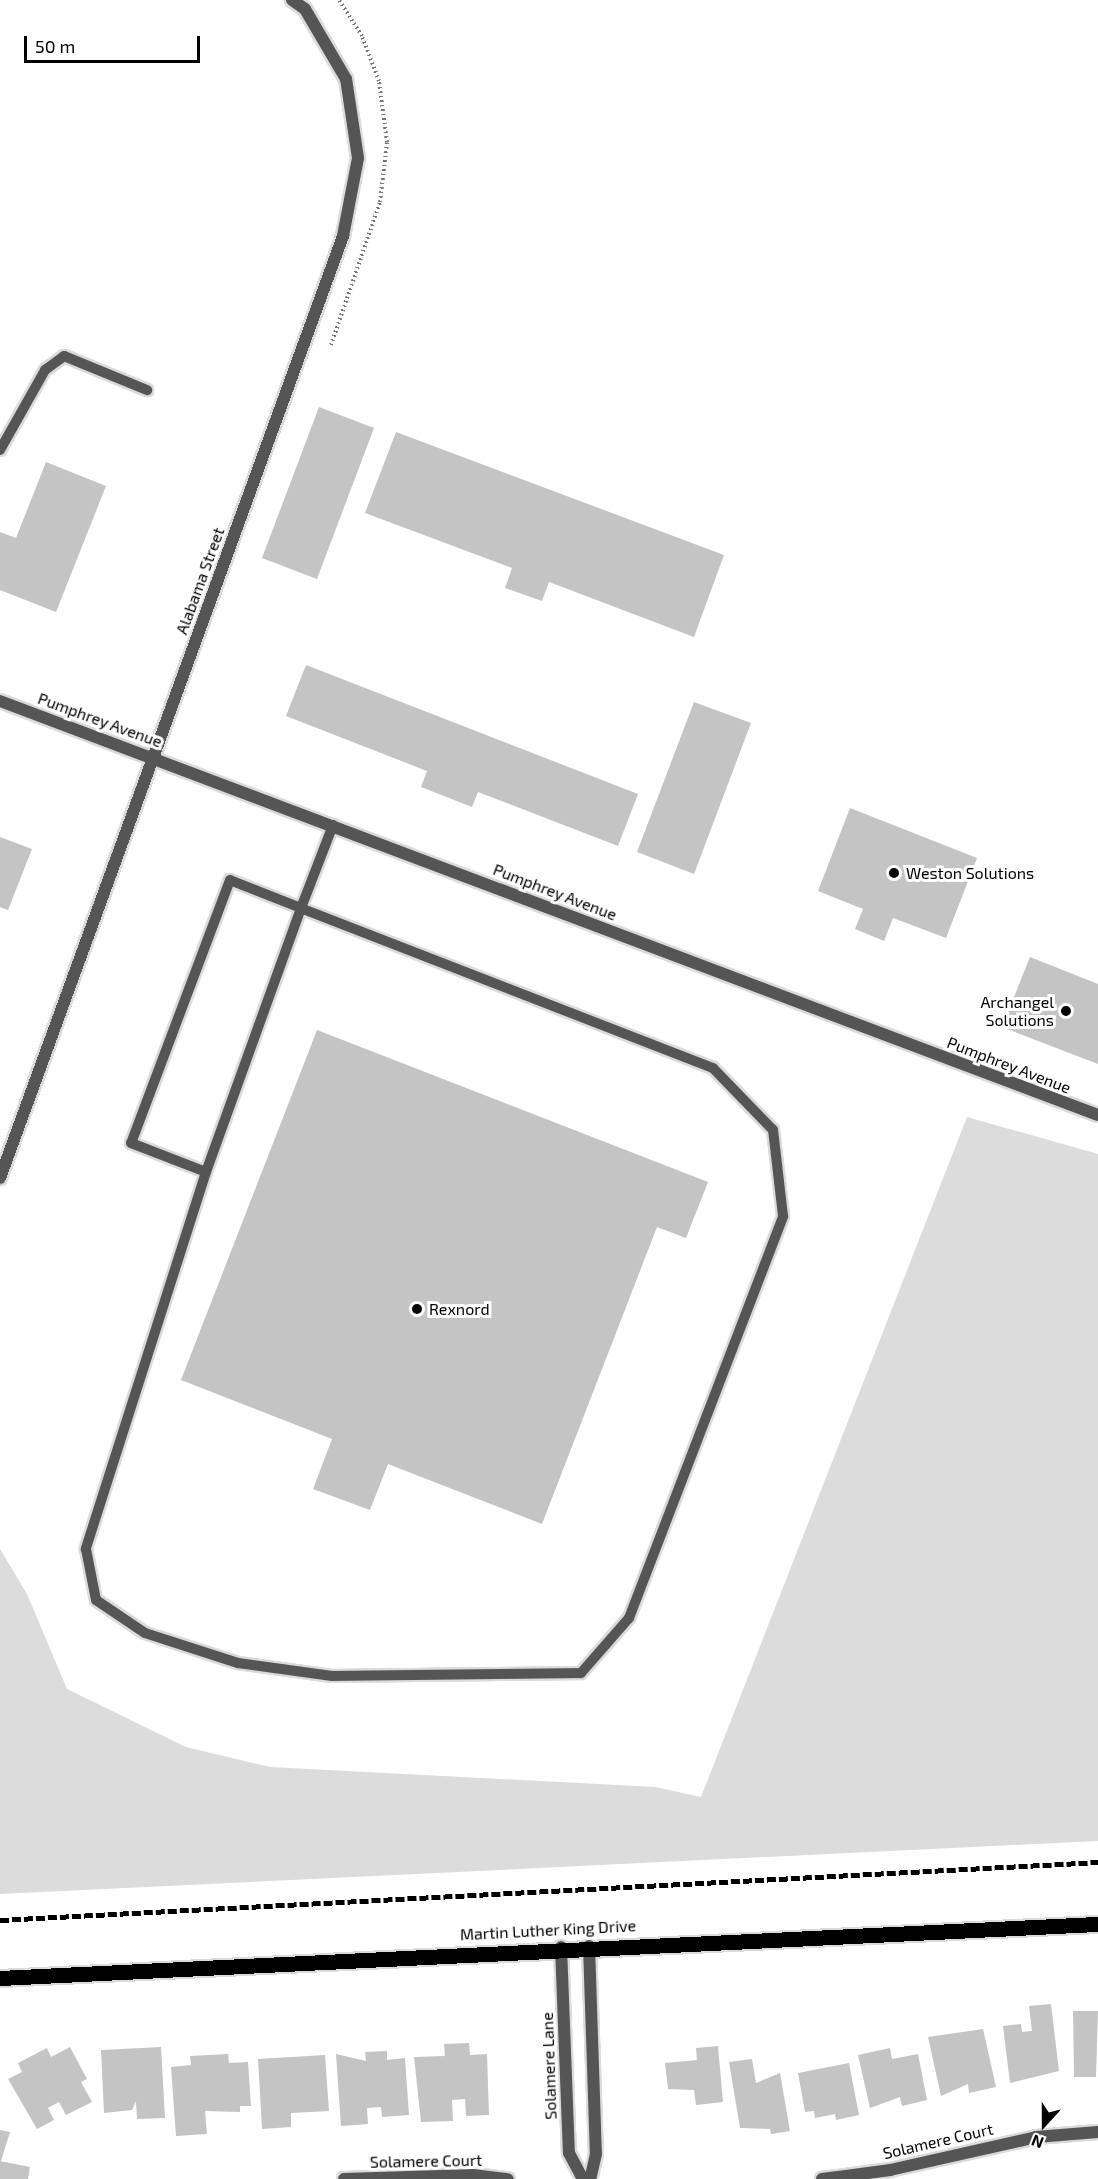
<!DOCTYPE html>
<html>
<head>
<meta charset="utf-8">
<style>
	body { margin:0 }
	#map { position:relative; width:1098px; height:2179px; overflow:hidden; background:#fff; font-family:"Exo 2",sans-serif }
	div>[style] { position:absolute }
	.green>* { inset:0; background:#dcdcdc }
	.building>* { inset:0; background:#c4c4c4 }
	.path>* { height:4px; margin-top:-2px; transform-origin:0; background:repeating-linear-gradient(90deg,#777 0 1.5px,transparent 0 4.5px) }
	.roads { filter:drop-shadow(2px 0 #dbdbdb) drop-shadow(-2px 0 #dbdbdb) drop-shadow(0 2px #dbdbdb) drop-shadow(0 -2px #dbdbdb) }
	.service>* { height:10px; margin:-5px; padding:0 5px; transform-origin:5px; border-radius:5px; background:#555 }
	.minor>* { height:12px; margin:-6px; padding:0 6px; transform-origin:6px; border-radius:6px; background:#555 }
	.primary>* { height:15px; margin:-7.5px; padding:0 7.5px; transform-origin:7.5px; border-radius:7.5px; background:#000 }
	.rail>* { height:4.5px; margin-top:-2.25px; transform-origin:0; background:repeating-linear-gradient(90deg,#000 0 9px,transparent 0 12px) }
	.dots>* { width:16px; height:16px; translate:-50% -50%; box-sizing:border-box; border:3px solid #fff; border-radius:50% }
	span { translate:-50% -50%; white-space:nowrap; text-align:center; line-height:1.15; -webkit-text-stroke:6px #fff; paint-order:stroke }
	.street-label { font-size:16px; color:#000 }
	.poi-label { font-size:16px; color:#000 }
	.left { translate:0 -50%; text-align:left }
	.right { translate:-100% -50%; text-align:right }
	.north { position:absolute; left:1014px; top:2095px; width:60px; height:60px; -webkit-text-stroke:4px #fff; paint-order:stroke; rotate:201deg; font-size:16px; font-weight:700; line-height:24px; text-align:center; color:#000 }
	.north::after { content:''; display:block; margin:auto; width:21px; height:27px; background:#000; clip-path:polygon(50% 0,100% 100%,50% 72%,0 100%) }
	.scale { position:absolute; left:24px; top:36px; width:176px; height:27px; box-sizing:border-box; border:3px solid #000; border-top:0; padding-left:8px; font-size:18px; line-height:21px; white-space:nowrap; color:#000; -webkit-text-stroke:4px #fff; paint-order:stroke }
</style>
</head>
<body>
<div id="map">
	<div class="green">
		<i style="clip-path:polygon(967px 1117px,1098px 1154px,1098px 1841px,0 1894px,0 1549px,27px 1594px,67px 1689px,186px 1747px,270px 1767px,655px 1787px,701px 1797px)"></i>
	</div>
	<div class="building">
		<i style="clip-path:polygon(319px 407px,374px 428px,317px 579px,262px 558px)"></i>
		<i style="clip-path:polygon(396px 432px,724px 555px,694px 637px,549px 582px,542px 601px,505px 588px,512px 568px,365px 513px)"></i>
		<i style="clip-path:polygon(46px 462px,106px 486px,56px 612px,0 590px,0 532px,16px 538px)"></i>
		<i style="clip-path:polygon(306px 665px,638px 794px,618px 846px,478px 792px,472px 807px,421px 787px,427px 771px,286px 716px)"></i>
		<i style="clip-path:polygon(694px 702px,751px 723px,694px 874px,637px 852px)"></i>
		<i style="clip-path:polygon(850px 808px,977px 858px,946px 938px,893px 918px,884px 941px,855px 929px,863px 909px,818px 891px)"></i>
		<i style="clip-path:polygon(0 837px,32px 849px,8px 910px,0 907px)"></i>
		<i style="clip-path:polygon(1030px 957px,1098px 984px,1098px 1064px,1002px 1027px)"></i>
		<i style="clip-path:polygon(317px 1030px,708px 1182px,686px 1238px,657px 1227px,542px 1524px,388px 1464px,370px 1510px,313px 1489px,332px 1439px,181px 1380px)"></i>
		<i style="clip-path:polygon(1051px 2004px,1059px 2071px,1010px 2083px,1003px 2026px,1021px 2024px,1022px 2032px,1032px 2031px,1029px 2006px)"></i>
		<i style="clip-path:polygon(1073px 2011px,1098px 2011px,1096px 2077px,1074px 2077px)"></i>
		<i style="clip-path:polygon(983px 2029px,996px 2087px,969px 2093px,968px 2084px,941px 2096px,928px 2037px)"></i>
		<i style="clip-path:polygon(469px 2043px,470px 2055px,487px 2054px,489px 2115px,466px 2116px,465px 2099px,452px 2100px,453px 2121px,421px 2122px,414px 2057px,445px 2056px,444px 2044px)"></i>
		<i style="clip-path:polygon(718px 2046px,723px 2102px,696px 2105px,694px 2090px,668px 2089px,665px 2063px,697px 2060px,696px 2048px)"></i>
		<i style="clip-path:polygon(70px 2047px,87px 2079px,81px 2082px,92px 2102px,66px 2115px,59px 2102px,48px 2108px,54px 2120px,37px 2129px,8px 2079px,22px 2072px,18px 2063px,47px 2048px,51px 2057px)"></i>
		<i style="clip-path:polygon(161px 2047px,165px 2118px,137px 2119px,136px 2101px,132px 2110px,104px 2113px,101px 2050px)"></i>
		<i style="clip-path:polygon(890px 2048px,892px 2059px,918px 2054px,927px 2100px,902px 2106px,900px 2097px,870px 2108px,858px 2055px)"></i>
		<i style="clip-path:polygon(387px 2051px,387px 2060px,405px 2058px,409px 2115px,382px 2117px,381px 2107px,367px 2108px,368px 2124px,341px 2126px,336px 2054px,366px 2061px,365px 2052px)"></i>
		<i style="clip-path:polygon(228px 2054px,229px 2063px,248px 2062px,251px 2106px,240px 2106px,240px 2112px,205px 2111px,207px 2134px,176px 2136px,171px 2067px,191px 2065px,190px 2056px)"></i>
		<i style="clip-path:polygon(325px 2055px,329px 2111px,291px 2113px,291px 2127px,262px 2129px,258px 2059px)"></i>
		<i style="clip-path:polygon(752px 2059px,756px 2083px,780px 2073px,790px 2131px,771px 2134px,770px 2129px,740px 2128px,729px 2062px)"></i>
		<i style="clip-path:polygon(849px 2063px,859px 2115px,836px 2120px,835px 2114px,815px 2118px,814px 2111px,805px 2112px,798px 2073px)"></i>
		<i style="clip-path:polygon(0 2130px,10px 2132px,1px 2161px,0 2161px)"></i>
		<i style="clip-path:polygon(0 2161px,30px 2167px,28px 2179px,0 2179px)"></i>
	</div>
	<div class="path">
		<i style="left:331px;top:345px;width:151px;rotate:-71.1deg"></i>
		<i style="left:380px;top:202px;width:60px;rotate:-83.3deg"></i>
		<i style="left:387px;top:142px;width:62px;rotate:-97.5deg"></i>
		<i style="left:379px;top:81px;width:48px;rotate:-110.7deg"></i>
		<i style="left:362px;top:36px;width:43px;rotate:-122.6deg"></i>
	</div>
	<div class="roads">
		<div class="service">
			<i style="left:0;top:450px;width:92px;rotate:-60.6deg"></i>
			<i style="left:45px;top:370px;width:24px;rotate:-36deg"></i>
			<i style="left:64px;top:356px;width:90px;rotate:22.3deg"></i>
			<i style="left:206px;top:1172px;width:396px;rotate:107.7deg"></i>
			<i style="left:86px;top:1549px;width:52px;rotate:78.9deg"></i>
			<i style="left:96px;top:1600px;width:59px;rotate:34deg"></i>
			<i style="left:145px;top:1633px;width:98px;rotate:17.9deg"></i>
			<i style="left:238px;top:1663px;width:95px;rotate:7.9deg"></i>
			<i style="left:332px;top:1676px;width:249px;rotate:-0.7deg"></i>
			<i style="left:581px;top:1673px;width:73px;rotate:-48.9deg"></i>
			<i style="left:629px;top:1618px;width:430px;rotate:-69deg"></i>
			<i style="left:783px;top:1216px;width:87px;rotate:-96.6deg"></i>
			<i style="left:773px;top:1130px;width:86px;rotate:-134.1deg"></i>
			<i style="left:713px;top:1068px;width:442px;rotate:-158.8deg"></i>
			<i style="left:301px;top:908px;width:76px;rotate:-158.5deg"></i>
			<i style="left:230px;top:880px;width:281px;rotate:110.6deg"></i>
			<i style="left:131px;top:1143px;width:80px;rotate:21.1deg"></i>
			<i style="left:206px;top:1172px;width:281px;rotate:-70.2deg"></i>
			<i style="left:301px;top:908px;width:89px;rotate:-68.9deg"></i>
		</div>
		<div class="minor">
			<i style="left:0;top:701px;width:1173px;rotate:20.66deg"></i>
			<i style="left:0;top:1178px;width:1003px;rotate:-69.99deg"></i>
			<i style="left:343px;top:236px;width:79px;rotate:-79.1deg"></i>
			<i style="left:358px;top:158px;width:80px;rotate:-98.6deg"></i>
			<i style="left:346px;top:79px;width:81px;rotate:-120.4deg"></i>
			<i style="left:305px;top:9px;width:16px;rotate:-145deg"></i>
			<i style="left:589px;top:1946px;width:208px;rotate:88.1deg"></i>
			<i style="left:596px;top:2154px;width:26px;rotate:103deg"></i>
			<i style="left:561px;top:1947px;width:206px;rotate:87.8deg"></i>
			<i style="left:569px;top:2153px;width:30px;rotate:62deg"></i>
			<i style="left:344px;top:2179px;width:129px;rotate:-1.8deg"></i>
			<i style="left:473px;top:2175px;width:35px;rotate:7deg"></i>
			<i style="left:822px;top:2179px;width:69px;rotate:-7.5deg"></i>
			<i style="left:890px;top:2170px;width:150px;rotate:-12.7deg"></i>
			<i style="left:1036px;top:2137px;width:62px;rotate:-4.6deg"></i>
		</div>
		<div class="primary">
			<i style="left:0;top:1978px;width:1099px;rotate:-2.82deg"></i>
		</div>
	</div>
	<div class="rail">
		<i style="left:0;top:1920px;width:1100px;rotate:-3.02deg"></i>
	</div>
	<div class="dots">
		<i style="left:894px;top:873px;background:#000"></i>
		<i style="left:1066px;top:1011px;background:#000"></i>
		<i style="left:417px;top:1309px;background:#000"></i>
	</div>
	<div class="street-label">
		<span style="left:200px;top:581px;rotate:-70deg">Alabama Street</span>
		<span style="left:100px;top:720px;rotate:20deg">Pumphrey Avenue</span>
		<span style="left:555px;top:892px;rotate:21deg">Pumphrey Avenue</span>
		<span style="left:1009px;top:1065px;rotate:21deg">Pumphrey Avenue</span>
		<span style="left:548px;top:1930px;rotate:-3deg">Martin Luther King Drive</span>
		<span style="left:549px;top:2066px;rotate:-92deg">Solamere Lane</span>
		<span style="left:938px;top:2141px;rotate:-13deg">Solamere Court</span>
		<span style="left:426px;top:2161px;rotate:-1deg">Solamere Court</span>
	</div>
	<div class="poi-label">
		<span class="left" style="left:906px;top:873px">Weston Solutions</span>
		<span class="right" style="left:1054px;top:1011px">Archangel<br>Solutions</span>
		<span class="left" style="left:429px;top:1309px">Rexnord</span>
	</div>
	<div class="north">N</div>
	<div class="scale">50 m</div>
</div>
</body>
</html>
